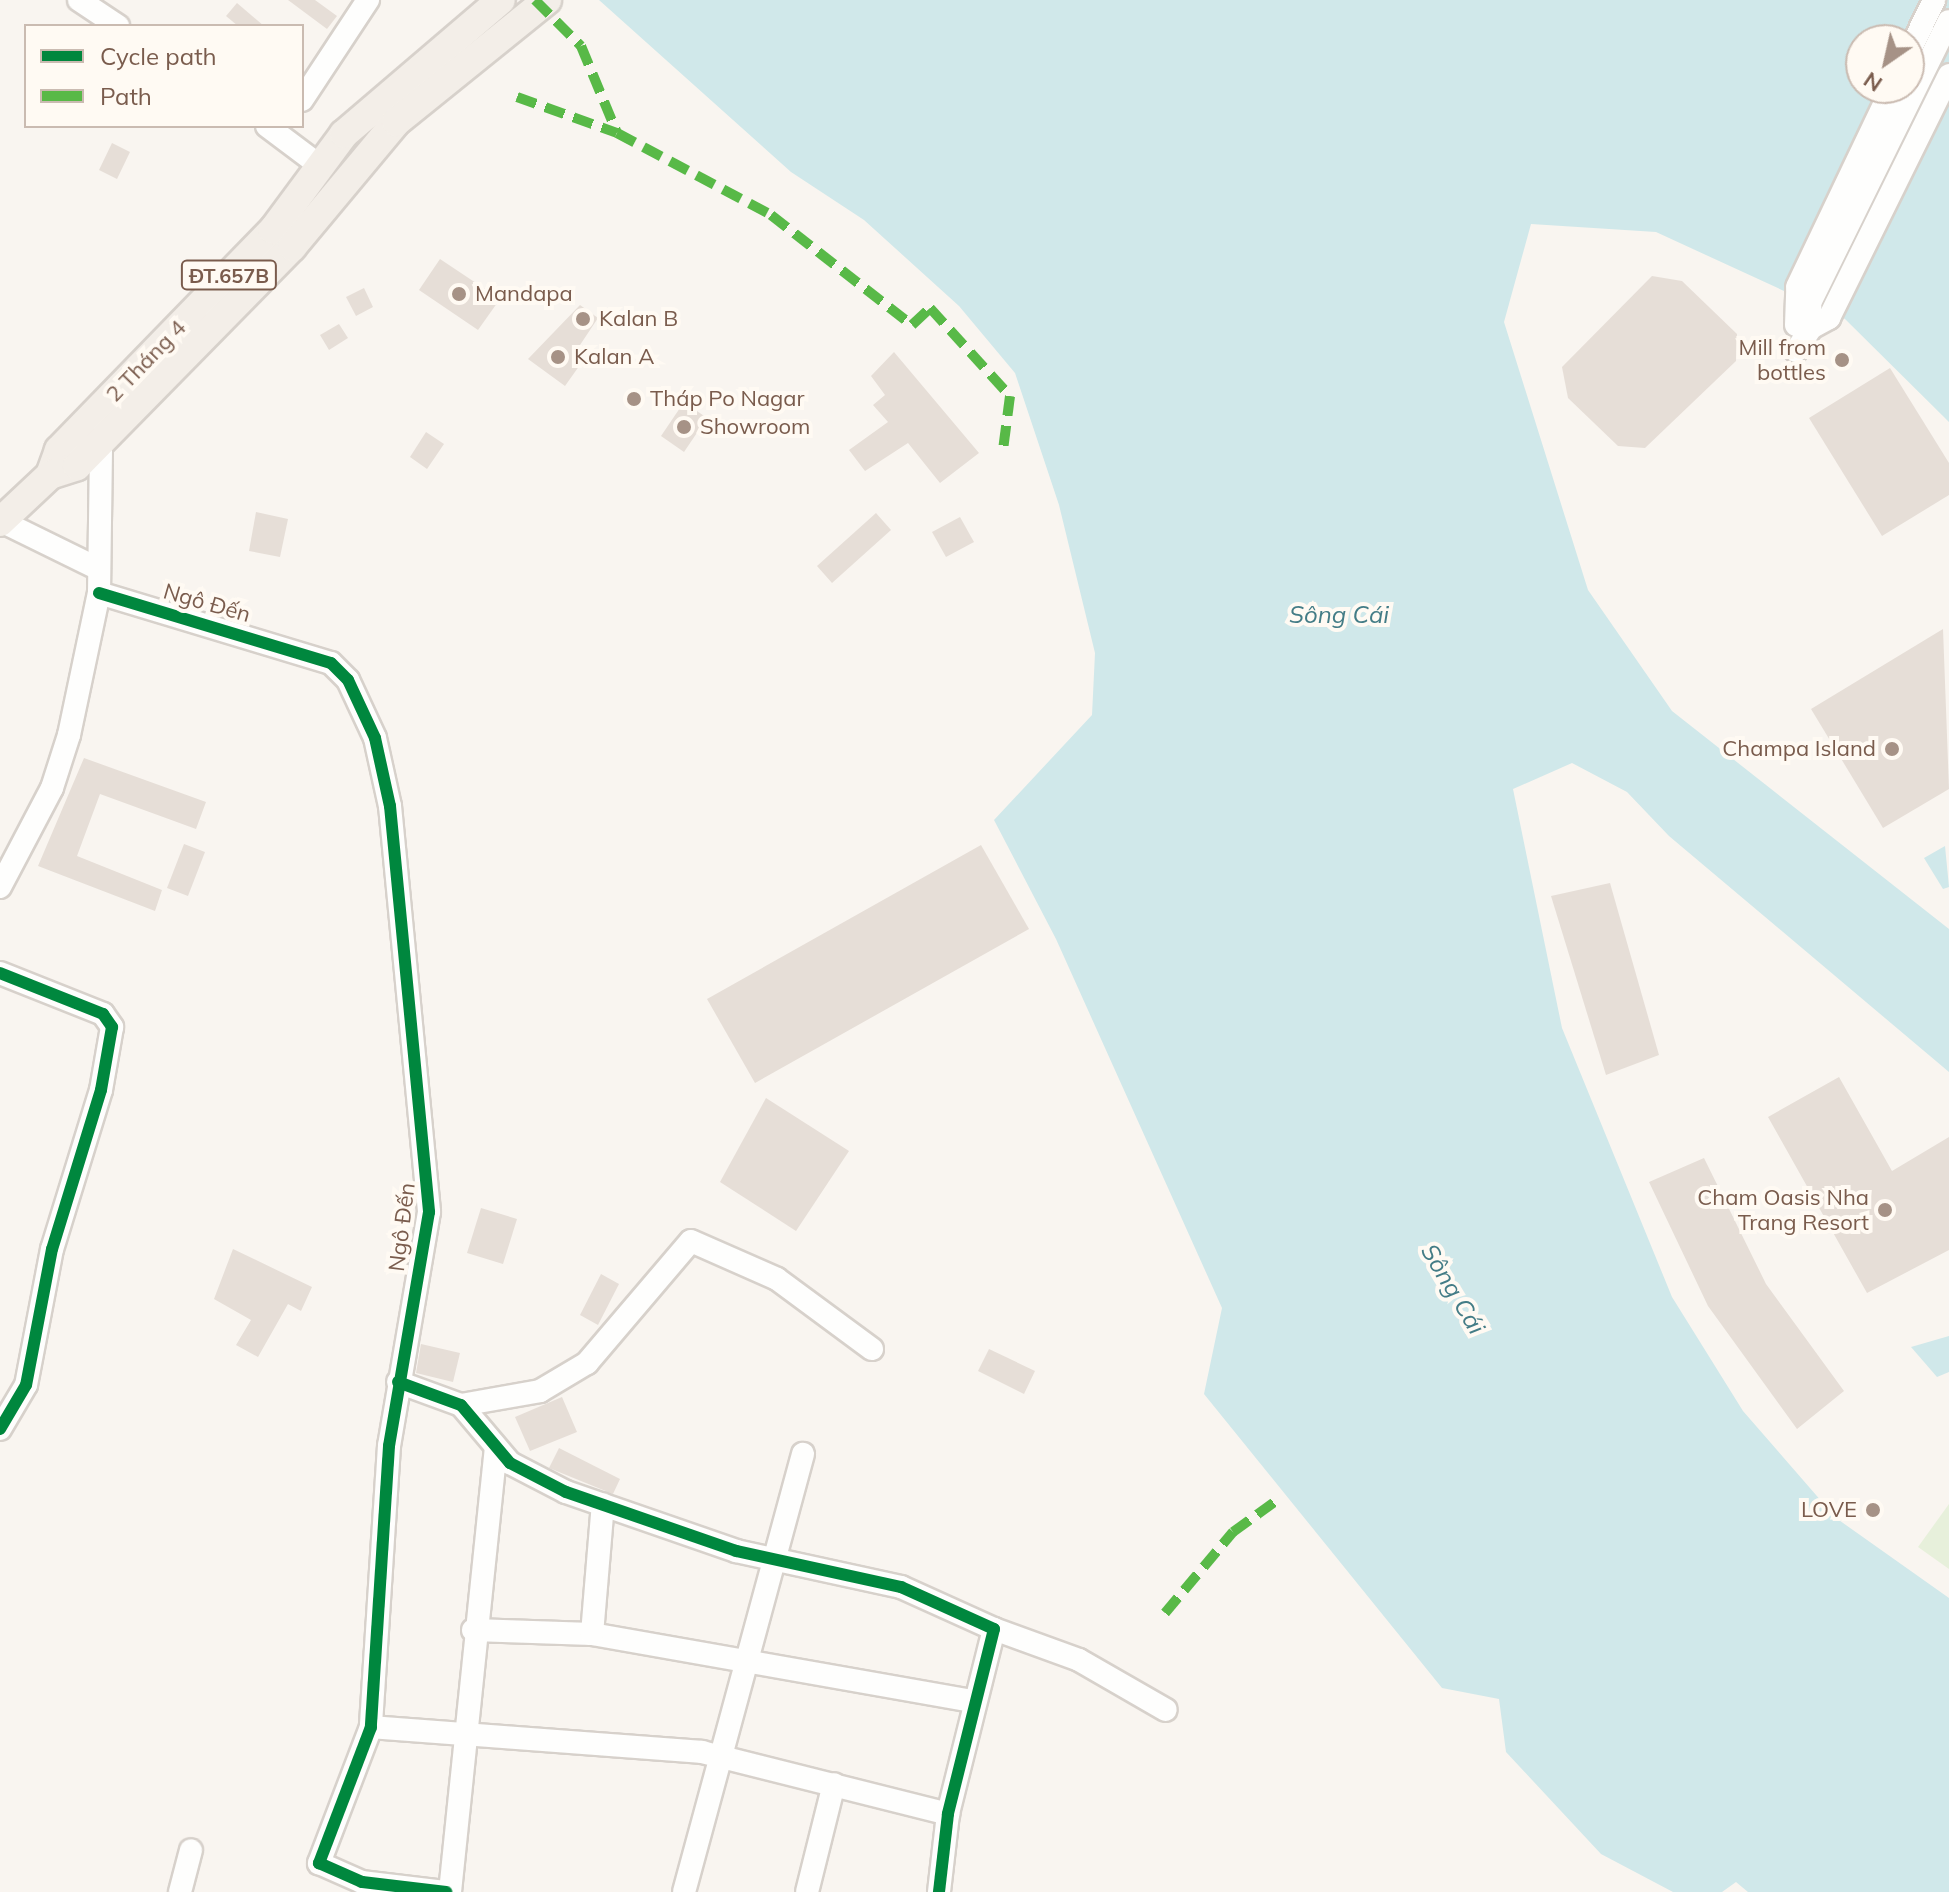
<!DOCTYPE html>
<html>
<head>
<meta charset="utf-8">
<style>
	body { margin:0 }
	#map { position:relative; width:1949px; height:1892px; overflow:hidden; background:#f9f5f0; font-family:Mulish,sans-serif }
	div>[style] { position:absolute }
	.green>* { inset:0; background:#e7f0db }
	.water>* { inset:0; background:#d0e8ea }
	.building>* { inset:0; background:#e6ded7 }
	.roads { filter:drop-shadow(2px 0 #d7d1cb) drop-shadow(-2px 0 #d7d1cb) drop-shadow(0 2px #d7d1cb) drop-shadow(0 -2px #d7d1cb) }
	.minor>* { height:22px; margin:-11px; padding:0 11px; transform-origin:11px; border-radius:11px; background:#fefefd }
	.major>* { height:28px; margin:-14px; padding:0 14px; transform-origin:14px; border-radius:14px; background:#f3eee8 }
	.quiet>* { height:10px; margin-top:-5px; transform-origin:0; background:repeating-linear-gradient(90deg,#58b947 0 20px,transparent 0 30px) }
	.cycleway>* { height:12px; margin:-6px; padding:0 6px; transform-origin:6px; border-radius:6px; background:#00873e }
	.dots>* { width:22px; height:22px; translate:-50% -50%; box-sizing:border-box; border:4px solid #fffaf3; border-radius:50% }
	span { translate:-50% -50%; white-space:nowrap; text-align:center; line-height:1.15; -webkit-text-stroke:8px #fffaf3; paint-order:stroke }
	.shield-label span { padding:2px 6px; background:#fffaf3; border:2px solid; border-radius:6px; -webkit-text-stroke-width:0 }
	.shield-label { font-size:20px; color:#7a5c4d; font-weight:700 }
	.poi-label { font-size:22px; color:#7a5c4d }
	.left { translate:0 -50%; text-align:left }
	.right { translate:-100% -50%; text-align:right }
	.street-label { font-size:22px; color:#7a5c4d }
	.water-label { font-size:24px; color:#437c86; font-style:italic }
	.legend { position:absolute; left:24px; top:24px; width:280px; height:104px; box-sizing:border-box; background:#fffaf3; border:2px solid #cabbb1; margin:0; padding:10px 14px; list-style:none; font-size:24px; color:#7a5c4d }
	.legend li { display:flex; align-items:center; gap:16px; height:40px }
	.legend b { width:40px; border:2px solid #cabbb1 }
	.north { position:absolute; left:1845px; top:24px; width:80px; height:80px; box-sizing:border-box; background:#fffaf3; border:2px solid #cabbb1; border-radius:50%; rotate:214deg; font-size:22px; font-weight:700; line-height:32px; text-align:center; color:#7a5c4d }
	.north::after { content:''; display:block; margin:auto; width:28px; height:36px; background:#a69286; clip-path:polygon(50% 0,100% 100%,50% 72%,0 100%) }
</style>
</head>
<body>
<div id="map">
	<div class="green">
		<i style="clip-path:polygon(1949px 1504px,1949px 1569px,1918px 1547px)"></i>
	</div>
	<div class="water">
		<i style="clip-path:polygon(evenodd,599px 0,1949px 0,1949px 422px,1845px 319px,1656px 232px,1531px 224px,1504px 322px,1588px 590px,1672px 711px,1949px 929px,1949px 1072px,1669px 836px,1627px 792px,1572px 763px,1513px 789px,1562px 1028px,1672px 1297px,1743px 1411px,1836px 1518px,1949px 1598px,1949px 1892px,1748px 1892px,1736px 1882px,1722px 1892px,1673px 1892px,1601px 1854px,1506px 1752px,1499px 1699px,1442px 1688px,1204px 1394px,1222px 1308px,1056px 939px,994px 820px,1092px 715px,1095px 653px,1059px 505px,1015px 373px,959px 306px,864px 220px,791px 172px,599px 0,1861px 40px,1909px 40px,1909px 88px,1861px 88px,1861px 40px)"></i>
		<i style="clip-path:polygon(1945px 846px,1949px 887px,1943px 889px,1924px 858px)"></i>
		<i style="clip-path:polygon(1949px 1336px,1949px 1372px,1937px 1377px,1911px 1347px)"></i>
	</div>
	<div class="building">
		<i style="clip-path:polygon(288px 0,315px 0,337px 16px,327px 29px)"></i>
		<i style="clip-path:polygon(237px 3px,264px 26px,238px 26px,226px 16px)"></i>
		<i style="clip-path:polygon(112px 143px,130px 152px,117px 179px,99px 170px)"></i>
		<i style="clip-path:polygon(440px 259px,500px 299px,478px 330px,419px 290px)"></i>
		<i style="clip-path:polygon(1652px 276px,1682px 281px,1737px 334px,1736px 361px,1645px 448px,1618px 446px,1568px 398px,1562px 367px)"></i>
		<i style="clip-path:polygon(364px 288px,373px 307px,356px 316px,346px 297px)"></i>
		<i style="clip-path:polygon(580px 305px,598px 318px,578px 348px,587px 355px,565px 386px,528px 359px)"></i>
		<i style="clip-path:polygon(339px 324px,348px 338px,329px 350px,320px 335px)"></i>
		<i style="clip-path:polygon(894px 352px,979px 453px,940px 483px,908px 443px,865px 471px,849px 450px,888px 422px,873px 405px,885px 395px,871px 376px)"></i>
		<i style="clip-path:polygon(1890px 368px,1949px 463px,1949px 495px,1882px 536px,1809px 418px)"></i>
		<i style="clip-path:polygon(684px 402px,707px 418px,684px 452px,661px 436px)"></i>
		<i style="clip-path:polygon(426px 432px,444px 444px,427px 469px,410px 457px)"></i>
		<i style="clip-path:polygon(256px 512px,288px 519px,280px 557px,249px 551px)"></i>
		<i style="clip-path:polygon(876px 513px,891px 530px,832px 583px,817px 566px)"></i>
		<i style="clip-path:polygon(960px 517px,974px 542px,946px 557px,932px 532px)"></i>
		<i style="clip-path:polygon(1943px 629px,1949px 789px,1883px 828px,1811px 709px)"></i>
		<i style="clip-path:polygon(84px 758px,206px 802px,196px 829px,100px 794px,77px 856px,162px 890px,155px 911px,38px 866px)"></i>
		<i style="clip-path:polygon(184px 844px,205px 852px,188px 896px,167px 888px)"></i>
		<i style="clip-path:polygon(981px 845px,1029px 929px,755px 1083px,707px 999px)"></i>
		<i style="clip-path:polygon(1610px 883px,1659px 1055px,1606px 1075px,1551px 896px)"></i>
		<i style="clip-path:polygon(1839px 1077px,1892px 1171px,1949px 1137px,1949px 1250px,1867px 1293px,1768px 1117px)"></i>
		<i style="clip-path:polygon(766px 1098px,849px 1151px,796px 1231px,720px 1182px)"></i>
		<i style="clip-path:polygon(1704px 1158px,1766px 1284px,1844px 1391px,1797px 1429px,1708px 1306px,1649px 1182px)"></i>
		<i style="clip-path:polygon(481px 1208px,517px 1219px,503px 1264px,467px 1253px)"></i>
		<i style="clip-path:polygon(233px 1249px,312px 1287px,301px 1311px,288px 1304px,258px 1357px,236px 1345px,251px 1320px,214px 1299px)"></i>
		<i style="clip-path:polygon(601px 1274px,619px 1284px,598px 1325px,580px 1315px)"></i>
		<i style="clip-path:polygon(421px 1344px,460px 1353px,453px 1382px,416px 1373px)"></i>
		<i style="clip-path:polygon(989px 1349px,1035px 1371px,1024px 1394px,978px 1371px)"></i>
		<i style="clip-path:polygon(562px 1397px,577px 1432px,530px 1451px,515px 1417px)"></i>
		<i style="clip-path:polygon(559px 1448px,620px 1479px,613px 1494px,549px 1468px)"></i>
	</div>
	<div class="roads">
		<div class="minor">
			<i style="left:79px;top:0;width:47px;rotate:33.7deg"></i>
			<i style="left:1909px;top:52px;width:58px;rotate:-64.3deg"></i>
			<i style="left:302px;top:100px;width:120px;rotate:-56.6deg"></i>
			<i style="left:267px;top:126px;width:65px;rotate:36.9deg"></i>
			<i style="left:1796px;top:325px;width:38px;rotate:-88deg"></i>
			<i style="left:1797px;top:287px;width:221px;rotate:-64.5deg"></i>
			<i style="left:1811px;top:328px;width:25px;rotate:-92deg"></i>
			<i style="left:1810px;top:303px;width:314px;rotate:-63.8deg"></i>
			<i style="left:1796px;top:351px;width:27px;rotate:-57deg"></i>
			<i style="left:1811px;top:328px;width:21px;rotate:-29deg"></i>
			<i style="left:1829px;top:318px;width:271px;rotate:-63.7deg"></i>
			<i style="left:1px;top:521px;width:105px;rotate:26.1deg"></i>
			<i style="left:99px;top:593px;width:242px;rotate:16.8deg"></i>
			<i style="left:331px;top:663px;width:24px;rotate:45deg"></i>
			<i style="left:348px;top:680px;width:64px;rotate:65deg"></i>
			<i style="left:375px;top:738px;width:70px;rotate:77.6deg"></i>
			<i style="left:390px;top:806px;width:408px;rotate:84.5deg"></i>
			<i style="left:429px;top:1212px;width:237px;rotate:99.7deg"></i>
			<i style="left:389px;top:1446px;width:282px;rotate:93.7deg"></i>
			<i style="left:371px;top:1727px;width:146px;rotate:110.9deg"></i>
			<i style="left:319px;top:1863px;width:47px;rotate:23.8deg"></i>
			<i style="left:362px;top:1882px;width:85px;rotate:6.8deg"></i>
			<i style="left:0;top:887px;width:112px;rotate:-62.3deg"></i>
			<i style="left:52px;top:788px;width:56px;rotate:-72.2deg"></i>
			<i style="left:69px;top:735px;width:145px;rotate:-78.1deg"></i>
			<i style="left:99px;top:593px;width:151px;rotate:-89.2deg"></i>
			<i style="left:0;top:973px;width:111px;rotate:21.7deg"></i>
			<i style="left:103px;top:1014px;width:16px;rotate:55deg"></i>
			<i style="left:112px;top:1027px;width:64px;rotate:99.9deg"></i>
			<i style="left:101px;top:1090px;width:166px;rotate:107.1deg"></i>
			<i style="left:52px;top:1249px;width:138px;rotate:100.8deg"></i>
			<i style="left:26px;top:1385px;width:51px;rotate:120.6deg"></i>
			<i style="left:398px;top:1382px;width:67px;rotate:20.1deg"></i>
			<i style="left:461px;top:1405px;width:76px;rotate:49.8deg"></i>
			<i style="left:510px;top:1463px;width:63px;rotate:27.4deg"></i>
			<i style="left:566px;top:1492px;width:180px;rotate:19.1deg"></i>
			<i style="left:736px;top:1551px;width:169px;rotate:12.3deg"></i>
			<i style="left:901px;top:1587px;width:102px;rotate:24.3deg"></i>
			<i style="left:994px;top:1629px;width:191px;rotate:104deg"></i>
			<i style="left:948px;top:1814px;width:79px;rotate:96.6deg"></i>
			<i style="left:461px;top:1405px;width:80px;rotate:-10deg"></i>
			<i style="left:540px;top:1391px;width:55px;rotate:-30.8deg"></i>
			<i style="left:587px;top:1363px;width:160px;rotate:-49.6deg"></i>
			<i style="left:691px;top:1241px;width:94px;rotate:23.8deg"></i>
			<i style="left:777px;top:1279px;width:118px;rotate:36.4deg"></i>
			<i style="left:994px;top:1629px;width:90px;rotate:20deg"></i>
			<i style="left:1079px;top:1660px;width:100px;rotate:29.9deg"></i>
			<i style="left:473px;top:1630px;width:119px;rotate:1.9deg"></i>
			<i style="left:592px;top:1634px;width:387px;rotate:10deg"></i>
			<i style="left:592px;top:1634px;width:130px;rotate:-85.2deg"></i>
			<i style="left:371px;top:1727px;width:332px;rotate:4.3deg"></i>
			<i style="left:702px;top:1752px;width:254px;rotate:14.1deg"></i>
			<i style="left:180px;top:1892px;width:43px;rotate:-75.3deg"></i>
			<i style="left:450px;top:1892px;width:445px;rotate:-84.1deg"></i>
			<i style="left:684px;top:1892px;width:454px;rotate:-74.8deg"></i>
			<i style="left:807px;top:1892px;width:111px;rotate:-76deg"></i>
		</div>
		<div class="major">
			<i style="left:50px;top:475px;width:27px;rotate:-70deg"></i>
			<i style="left:59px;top:450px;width:307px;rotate:-45.8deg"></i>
			<i style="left:273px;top:230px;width:119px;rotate:-53.5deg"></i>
			<i style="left:344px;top:134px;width:206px;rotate:-40.5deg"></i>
			<i style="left:0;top:522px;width:69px;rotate:-43.2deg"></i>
			<i style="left:50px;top:475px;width:28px;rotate:-18deg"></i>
			<i style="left:77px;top:466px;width:307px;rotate:-45.5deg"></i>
			<i style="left:292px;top:247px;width:163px;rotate:-50.2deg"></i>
			<i style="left:396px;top:122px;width:194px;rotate:-38.9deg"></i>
		</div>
	</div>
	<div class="quiet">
		<i style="left:535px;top:0;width:65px;rotate:45deg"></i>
		<i style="left:581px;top:46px;width:94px;rotate:67.5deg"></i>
		<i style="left:517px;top:97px;width:106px;rotate:19.8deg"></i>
		<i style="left:617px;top:133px;width:174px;rotate:28deg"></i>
		<i style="left:771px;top:215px;width:179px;rotate:38deg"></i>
		<i style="left:912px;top:325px;width:25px;rotate:-43deg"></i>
		<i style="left:930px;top:308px;width:119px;rotate:47.7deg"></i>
		<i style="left:1010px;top:396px;width:54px;rotate:97.4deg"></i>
		<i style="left:1165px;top:1613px;width:106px;rotate:-50deg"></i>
		<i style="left:1233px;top:1532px;width:58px;rotate:-35.9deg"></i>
	</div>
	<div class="cycleway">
		<i style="left:99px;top:593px;width:242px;rotate:16.8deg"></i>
		<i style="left:331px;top:663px;width:24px;rotate:45deg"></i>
		<i style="left:348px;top:680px;width:64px;rotate:65deg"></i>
		<i style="left:375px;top:738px;width:70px;rotate:77.6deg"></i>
		<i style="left:390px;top:806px;width:408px;rotate:84.5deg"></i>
		<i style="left:429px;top:1212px;width:237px;rotate:99.7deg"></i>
		<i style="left:389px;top:1446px;width:282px;rotate:93.7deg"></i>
		<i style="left:371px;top:1727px;width:146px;rotate:110.9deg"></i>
		<i style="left:319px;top:1863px;width:47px;rotate:23.8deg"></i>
		<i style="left:362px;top:1882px;width:85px;rotate:6.8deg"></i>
		<i style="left:0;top:973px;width:111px;rotate:21.7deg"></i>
		<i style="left:103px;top:1014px;width:16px;rotate:55deg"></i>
		<i style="left:112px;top:1027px;width:64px;rotate:99.9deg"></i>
		<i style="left:101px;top:1090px;width:166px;rotate:107.1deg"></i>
		<i style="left:52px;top:1249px;width:138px;rotate:100.8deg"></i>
		<i style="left:26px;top:1385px;width:51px;rotate:120.6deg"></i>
		<i style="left:398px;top:1382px;width:67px;rotate:20.1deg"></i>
		<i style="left:461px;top:1405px;width:76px;rotate:49.8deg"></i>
		<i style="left:510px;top:1463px;width:63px;rotate:27.4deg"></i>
		<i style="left:566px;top:1492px;width:180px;rotate:19.1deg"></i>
		<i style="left:736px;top:1551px;width:169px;rotate:12.3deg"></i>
		<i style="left:901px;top:1587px;width:102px;rotate:24.3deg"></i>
		<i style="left:994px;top:1629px;width:191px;rotate:104deg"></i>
		<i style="left:948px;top:1814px;width:79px;rotate:96.6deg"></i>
	</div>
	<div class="dots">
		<i style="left:459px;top:294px;background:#a69286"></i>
		<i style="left:583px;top:319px;background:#a69286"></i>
		<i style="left:558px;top:357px;background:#a69286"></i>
		<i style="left:1842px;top:360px;background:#a69286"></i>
		<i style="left:634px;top:399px;background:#a69286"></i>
		<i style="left:684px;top:427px;background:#a69286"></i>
		<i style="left:1892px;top:749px;background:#a69286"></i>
		<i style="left:1885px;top:1210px;background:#a69286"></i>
		<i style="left:1873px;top:1510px;background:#a69286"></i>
	</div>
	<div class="shield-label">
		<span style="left:229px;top:275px">ĐT.657B</span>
	</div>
	<div class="poi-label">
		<span class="left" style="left:475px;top:294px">Mandapa</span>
		<span class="left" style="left:599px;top:319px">Kalan B</span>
		<span class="right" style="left:1826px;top:360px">Mill from<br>bottles</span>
		<span class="left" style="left:574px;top:357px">Kalan A</span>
		<span class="left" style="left:650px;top:399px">Tháp Po Nagar</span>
		<span class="left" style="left:700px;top:427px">Showroom</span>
		<span class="right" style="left:1876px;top:749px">Champa Island</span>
		<span class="right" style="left:1869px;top:1210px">Cham Oasis Nha<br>Trang Resort</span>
		<span class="right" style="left:1857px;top:1510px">LOVE</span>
	</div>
	<div class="street-label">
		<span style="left:146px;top:361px;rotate:-46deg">2 Tháng 4</span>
		<span style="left:207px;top:603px;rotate:16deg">Ngô Đến</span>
		<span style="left:402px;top:1227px;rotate:-83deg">Ngô Đến</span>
	</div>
	<div class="water-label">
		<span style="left:1339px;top:615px">Sông Cái</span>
		<span style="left:1453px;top:1289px;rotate:59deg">Sông Cái</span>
	</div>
	<ul class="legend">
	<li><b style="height:10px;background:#00873e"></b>Cycle path</li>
	<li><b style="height:10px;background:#58b947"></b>Path</li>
	</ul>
	<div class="north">N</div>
</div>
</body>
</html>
